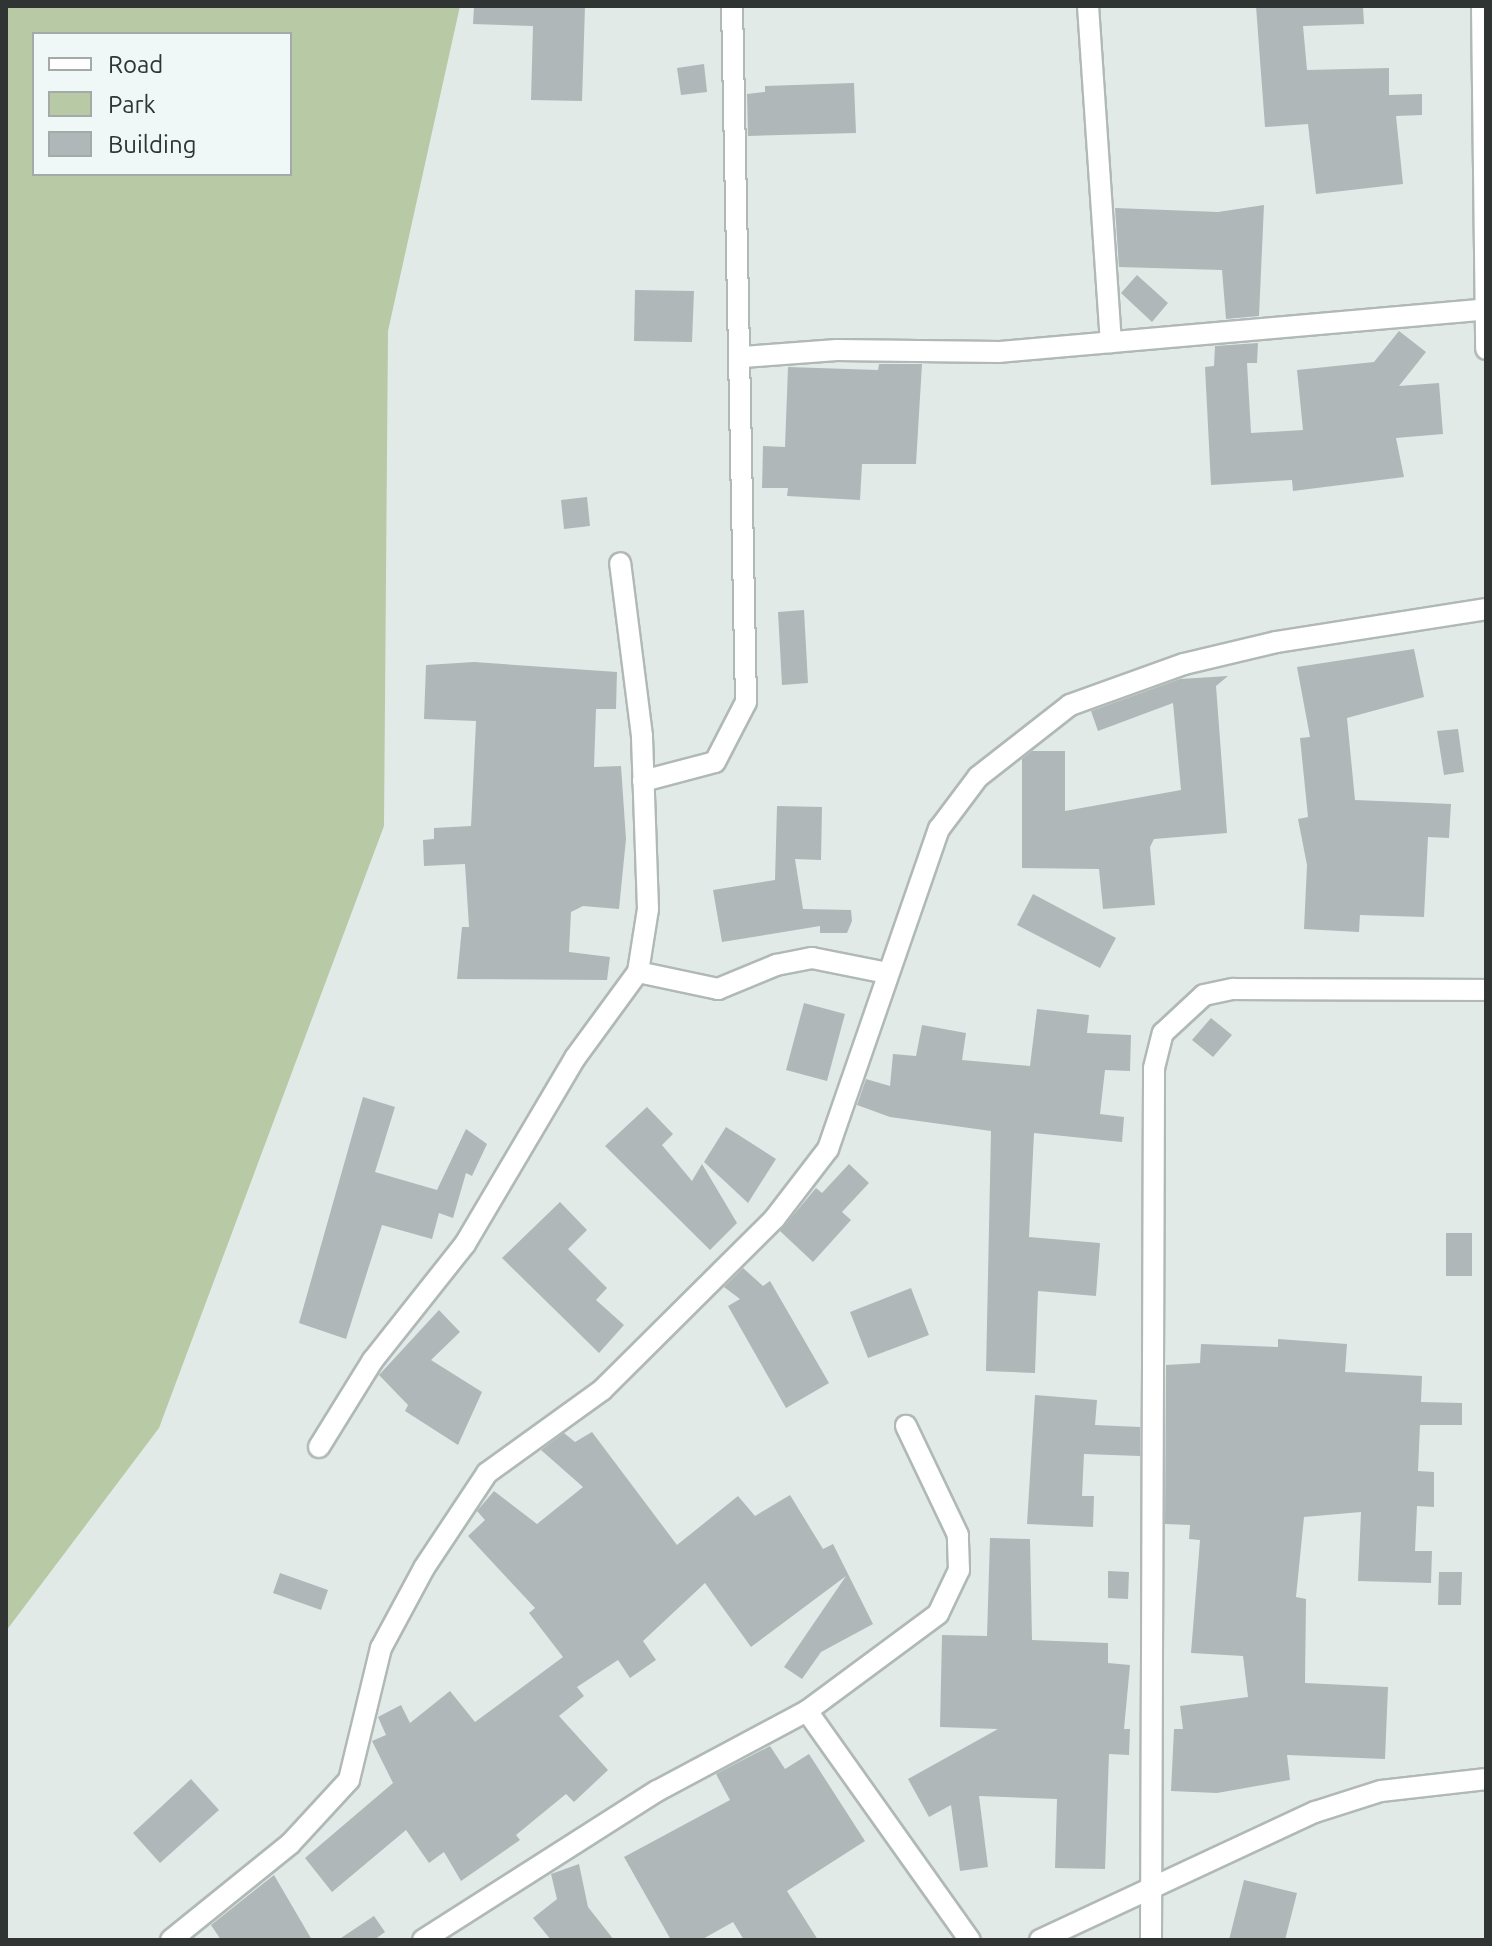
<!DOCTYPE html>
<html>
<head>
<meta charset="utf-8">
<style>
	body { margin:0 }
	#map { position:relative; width:1492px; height:1946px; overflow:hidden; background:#e2eae8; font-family:Ubuntu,sans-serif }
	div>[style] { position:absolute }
	.green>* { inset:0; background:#b8c9a5 }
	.building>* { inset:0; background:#afb7b8 }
	.roads { filter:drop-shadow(2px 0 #b1b9b7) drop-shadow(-2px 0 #b1b9b7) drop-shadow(0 2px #b1b9b7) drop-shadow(0 -2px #b1b9b7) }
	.minor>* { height:20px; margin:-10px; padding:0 10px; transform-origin:10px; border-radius:10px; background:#fff }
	span { translate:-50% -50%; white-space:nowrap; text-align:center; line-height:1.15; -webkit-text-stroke:8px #eff8f6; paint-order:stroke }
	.frame { position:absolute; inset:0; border:8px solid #303433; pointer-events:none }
	.legend { position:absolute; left:32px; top:32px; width:260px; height:144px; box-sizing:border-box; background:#eff8f6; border:2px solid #a3aaa8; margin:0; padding:10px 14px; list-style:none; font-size:24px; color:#303433 }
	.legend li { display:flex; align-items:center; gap:16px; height:40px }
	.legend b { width:40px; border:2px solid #a3aaa8 }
</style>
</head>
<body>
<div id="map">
	<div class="green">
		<i style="clip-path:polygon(evenodd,6px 6px,460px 6px,388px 331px,384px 826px,159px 1428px,6px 1631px,6px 6px,34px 34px,290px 34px,290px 174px,34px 174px,34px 34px)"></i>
	</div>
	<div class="building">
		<i style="clip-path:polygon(474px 6px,585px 6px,582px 101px,531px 100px,533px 26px,473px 24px)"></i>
		<i style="clip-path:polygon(1256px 6px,1363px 6px,1364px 24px,1303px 26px,1307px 70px,1389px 68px,1389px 95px,1422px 94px,1422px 115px,1396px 116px,1403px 184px,1316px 194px,1308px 124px,1265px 127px)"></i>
		<i style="clip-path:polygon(704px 64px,707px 92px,681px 95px,677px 68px)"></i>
		<i style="clip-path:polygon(854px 83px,856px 133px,748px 136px,747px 94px,765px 92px,765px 86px)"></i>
		<i style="clip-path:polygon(1264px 205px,1259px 316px,1226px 319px,1222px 270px,1119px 267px,1115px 208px,1218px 212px)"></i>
		<i style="clip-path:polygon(1137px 275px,1168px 303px,1152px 322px,1121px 293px)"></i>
		<i style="clip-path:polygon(635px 290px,694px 291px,692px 342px,634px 341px)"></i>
		<i style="clip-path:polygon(1399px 331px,1426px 352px,1399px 386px,1439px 383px,1443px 434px,1396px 438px,1404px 477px,1293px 491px,1292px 480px,1211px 485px,1205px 367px,1214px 366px,1215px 346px,1258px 343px,1257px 363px,1247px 363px,1251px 433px,1303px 430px,1297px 370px,1374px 362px)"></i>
		<i style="clip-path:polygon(879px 364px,922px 364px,916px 464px,862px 464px,860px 500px,787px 496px,788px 488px,762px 488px,763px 446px,785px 447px,788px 367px,878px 370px)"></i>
		<i style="clip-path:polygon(587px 497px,590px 526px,564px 529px,561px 500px)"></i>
		<i style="clip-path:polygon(804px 610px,808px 683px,782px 685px,778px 612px)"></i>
		<i style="clip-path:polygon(1414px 649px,1424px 697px,1347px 718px,1355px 800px,1451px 804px,1449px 838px,1428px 837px,1424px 917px,1360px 915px,1359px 932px,1304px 929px,1307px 865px,1298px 819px,1308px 817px,1300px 738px,1310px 737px,1297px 667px)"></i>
		<i style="clip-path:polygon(474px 662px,617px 672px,616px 709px,596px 709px,594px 767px,621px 766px,626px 839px,619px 909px,583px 906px,571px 912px,569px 952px,610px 957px,607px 980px,457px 979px,462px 927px,469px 927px,465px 864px,424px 866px,423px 840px,434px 839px,434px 828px,471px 826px,476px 721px,424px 719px,426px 665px)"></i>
		<i style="clip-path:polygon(1228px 676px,1216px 686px,1227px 833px,1154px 839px,1150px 847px,1155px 905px,1103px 909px,1099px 869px,1022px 868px,1022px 759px,1032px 751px,1065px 751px,1065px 811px,1181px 790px,1173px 703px,1098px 731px,1091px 711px,1180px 679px)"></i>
		<i style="clip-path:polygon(1458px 729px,1464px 772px,1444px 775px,1437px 731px)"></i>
		<i style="clip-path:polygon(777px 806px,822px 807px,821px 860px,795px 859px,803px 909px,851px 910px,852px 921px,847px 933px,820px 933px,820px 926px,722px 942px,713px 890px,775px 880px)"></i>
		<i style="clip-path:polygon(1033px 894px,1116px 938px,1100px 968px,1017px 925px)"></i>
		<i style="clip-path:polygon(804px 1003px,845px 1014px,827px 1081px,786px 1070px)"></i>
		<i style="clip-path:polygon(1037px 1009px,1089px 1015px,1087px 1033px,1131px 1035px,1130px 1071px,1105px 1070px,1100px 1114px,1124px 1117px,1122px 1142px,1034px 1133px,1029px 1237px,1100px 1243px,1096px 1296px,1038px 1291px,1035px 1373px,986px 1371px,991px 1131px,890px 1117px,857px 1105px,866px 1079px,890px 1086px,893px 1054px,916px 1056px,922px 1025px,966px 1033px,962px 1060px,1030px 1066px)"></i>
		<i style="clip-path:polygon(1211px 1018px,1232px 1035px,1213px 1057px,1192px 1040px)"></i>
		<i style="clip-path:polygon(363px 1097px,395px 1107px,375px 1172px,437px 1190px,466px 1129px,487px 1144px,472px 1176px,466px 1173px,453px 1218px,439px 1213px,432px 1239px,382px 1225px,346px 1339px,299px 1323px)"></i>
		<i style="clip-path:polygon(647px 1107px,673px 1134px,662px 1145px,692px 1181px,702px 1164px,737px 1223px,710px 1250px,605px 1146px)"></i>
		<i style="clip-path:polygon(726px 1127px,776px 1159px,748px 1203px,704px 1162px)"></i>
		<i style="clip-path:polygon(849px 1164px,869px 1183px,842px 1212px,851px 1220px,813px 1262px,780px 1231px,816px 1188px,822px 1193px)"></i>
		<i style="clip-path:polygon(560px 1202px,587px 1230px,568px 1249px,607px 1288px,596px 1300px,624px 1325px,599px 1353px,502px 1258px)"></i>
		<i style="clip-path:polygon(1446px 1233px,1472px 1233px,1472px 1276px,1446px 1276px)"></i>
		<i style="clip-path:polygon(743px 1268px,763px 1286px,770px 1281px,829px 1383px,786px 1408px,728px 1306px,740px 1299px,724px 1287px)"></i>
		<i style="clip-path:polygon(911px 1288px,929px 1335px,868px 1358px,850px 1312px)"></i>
		<i style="clip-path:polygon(439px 1310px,460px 1332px,431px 1360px,482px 1392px,458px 1445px,405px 1411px,408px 1405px,379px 1375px)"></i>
		<i style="clip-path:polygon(1278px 1339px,1347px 1344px,1345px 1372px,1422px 1376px,1421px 1402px,1462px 1403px,1462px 1425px,1420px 1425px,1418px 1471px,1434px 1472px,1434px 1507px,1417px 1506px,1415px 1551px,1432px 1551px,1431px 1583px,1358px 1581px,1361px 1512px,1304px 1517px,1296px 1597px,1306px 1599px,1305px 1683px,1388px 1687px,1385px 1759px,1287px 1755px,1290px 1780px,1217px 1793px,1171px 1791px,1174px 1729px,1183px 1729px,1180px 1706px,1248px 1697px,1243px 1656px,1191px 1653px,1200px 1540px,1189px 1539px,1190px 1525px,1165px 1524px,1166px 1365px,1200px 1363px,1201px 1344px,1278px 1347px)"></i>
		<i style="clip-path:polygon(1035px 1395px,1097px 1400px,1095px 1425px,1140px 1427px,1140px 1456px,1084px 1454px,1082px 1496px,1094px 1496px,1093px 1527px,1027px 1524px)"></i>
		<i style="clip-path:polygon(592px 1432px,677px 1545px,738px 1496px,755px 1516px,790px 1495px,823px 1549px,833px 1544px,873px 1624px,821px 1652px,802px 1679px,784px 1667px,846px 1576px,751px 1647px,705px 1583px,643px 1641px,656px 1660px,630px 1678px,618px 1660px,577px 1687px,584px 1696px,559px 1716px,608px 1770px,574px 1802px,566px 1794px,516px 1835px,520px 1840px,461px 1881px,444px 1852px,429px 1863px,406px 1830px,332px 1892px,305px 1858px,393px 1783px,372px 1741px,386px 1735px,378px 1717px,401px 1705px,410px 1723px,450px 1691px,475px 1722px,563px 1657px,529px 1613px,535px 1608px,468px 1536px,485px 1520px,477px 1511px,494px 1491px,537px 1524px,583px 1487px,541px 1450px,564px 1433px,575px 1442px)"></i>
		<i style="clip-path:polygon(990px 1538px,1030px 1539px,1032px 1640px,1108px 1643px,1108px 1663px,1130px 1665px,1124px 1729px,1130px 1729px,1129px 1755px,1109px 1754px,1105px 1869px,1055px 1868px,1057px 1799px,979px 1796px,988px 1867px,960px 1871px,951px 1805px,929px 1817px,908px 1779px,998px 1729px,940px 1727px,942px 1635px,987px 1636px)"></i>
		<i style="clip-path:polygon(1108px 1571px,1129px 1572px,1128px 1599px,1108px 1598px)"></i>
		<i style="clip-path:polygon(1439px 1572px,1462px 1572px,1461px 1605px,1438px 1605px)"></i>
		<i style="clip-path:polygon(280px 1573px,328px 1590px,321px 1610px,273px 1593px)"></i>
		<i style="clip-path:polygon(770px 1746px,785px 1769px,809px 1754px,865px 1841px,787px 1891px,818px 1940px,744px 1940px,733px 1922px,701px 1940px,671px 1940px,624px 1857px,730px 1800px,716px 1774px)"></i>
		<i style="clip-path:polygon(191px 1779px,219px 1810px,160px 1863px,133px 1833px)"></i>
		<i style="clip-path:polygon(579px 1864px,588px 1907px,614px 1940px,551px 1940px,533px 1918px,557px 1899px,551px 1874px)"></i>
		<i style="clip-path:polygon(274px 1875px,312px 1940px,221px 1940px,211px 1925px)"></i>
		<i style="clip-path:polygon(1244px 1880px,1297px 1893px,1285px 1940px,1229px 1940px)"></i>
		<i style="clip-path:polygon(374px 1916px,385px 1932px,374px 1940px,338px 1940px)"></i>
	</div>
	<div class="roads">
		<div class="minor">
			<i style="left:1088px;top:6px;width:337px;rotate:86.1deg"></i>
			<i style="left:1482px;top:6px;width:343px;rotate:89.3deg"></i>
			<i style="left:743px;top:357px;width:94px;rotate:-4.3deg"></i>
			<i style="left:837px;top:350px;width:162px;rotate:0.7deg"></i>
			<i style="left:999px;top:352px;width:486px;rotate:-5deg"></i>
			<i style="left:643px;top:781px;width:74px;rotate:-14.8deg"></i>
			<i style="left:715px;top:762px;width:68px;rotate:-62.7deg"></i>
			<i style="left:746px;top:702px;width:696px;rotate:-91.15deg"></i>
			<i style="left:638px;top:972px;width:82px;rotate:12deg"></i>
			<i style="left:718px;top:989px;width:63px;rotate:-22.5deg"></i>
			<i style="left:776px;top:965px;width:37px;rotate:-11deg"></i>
			<i style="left:812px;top:958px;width:76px;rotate:11.3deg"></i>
			<i style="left:319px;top:1447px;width:102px;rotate:-58.2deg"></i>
			<i style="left:373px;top:1360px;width:148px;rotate:-51.6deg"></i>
			<i style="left:465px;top:1244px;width:216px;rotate:-59.4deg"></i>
			<i style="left:575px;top:1058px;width:107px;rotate:-53.8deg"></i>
			<i style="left:638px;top:972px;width:64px;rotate:-81deg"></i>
			<i style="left:648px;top:909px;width:173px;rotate:-92deg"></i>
			<i style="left:642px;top:736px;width:174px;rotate:-97.2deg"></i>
			<i style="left:807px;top:1711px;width:281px;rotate:54.6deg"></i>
			<i style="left:171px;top:1940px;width:153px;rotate:-38.9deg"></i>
			<i style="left:290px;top:1844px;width:87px;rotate:-47.3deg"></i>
			<i style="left:349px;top:1780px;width:136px;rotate:-76.4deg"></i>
			<i style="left:381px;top:1648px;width:91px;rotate:-61.7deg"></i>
			<i style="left:424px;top:1568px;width:114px;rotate:-56.4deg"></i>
			<i style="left:487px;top:1473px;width:142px;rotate:-35.8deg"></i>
			<i style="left:602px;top:1390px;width:244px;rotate:-44.8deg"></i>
			<i style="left:775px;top:1218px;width:87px;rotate:-52.5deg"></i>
			<i style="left:828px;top:1149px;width:339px;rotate:-70.9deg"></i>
			<i style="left:939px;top:829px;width:65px;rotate:-53.1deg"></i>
			<i style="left:978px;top:777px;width:117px;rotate:-38deg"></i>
			<i style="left:1070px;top:705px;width:121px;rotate:-19.8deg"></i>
			<i style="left:1184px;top:664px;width:95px;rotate:-13.4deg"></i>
			<i style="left:1276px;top:642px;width:213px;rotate:-8.9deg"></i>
			<i style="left:423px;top:1940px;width:277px;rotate:-32.5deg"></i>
			<i style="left:657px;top:1791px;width:170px;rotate:-28.1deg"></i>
			<i style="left:807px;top:1711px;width:163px;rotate:-36.5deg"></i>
			<i style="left:938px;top:1614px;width:49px;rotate:-64.5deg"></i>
			<i style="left:959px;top:1570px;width:35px;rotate:-92deg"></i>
			<i style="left:958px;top:1535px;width:121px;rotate:-115.5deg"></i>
			<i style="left:1040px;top:1940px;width:303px;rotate:-25deg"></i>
			<i style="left:1315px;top:1812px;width:69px;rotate:-17.7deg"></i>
			<i style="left:1381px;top:1791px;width:106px;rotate:-6.5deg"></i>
			<i style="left:1151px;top:1940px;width:872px;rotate:-89.8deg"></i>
			<i style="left:1154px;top:1068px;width:36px;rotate:-76deg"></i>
			<i style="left:1163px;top:1033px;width:56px;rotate:-42.8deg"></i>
			<i style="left:1204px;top:995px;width:30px;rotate:-12deg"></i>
			<i style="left:1233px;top:989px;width:253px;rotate:0.2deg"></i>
		</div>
	</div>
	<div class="frame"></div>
	<ul class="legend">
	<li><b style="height:10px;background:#fff"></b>Road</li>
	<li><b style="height:22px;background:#b8c9a5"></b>Park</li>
	<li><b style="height:22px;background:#afb7b8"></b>Building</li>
	</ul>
</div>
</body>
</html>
